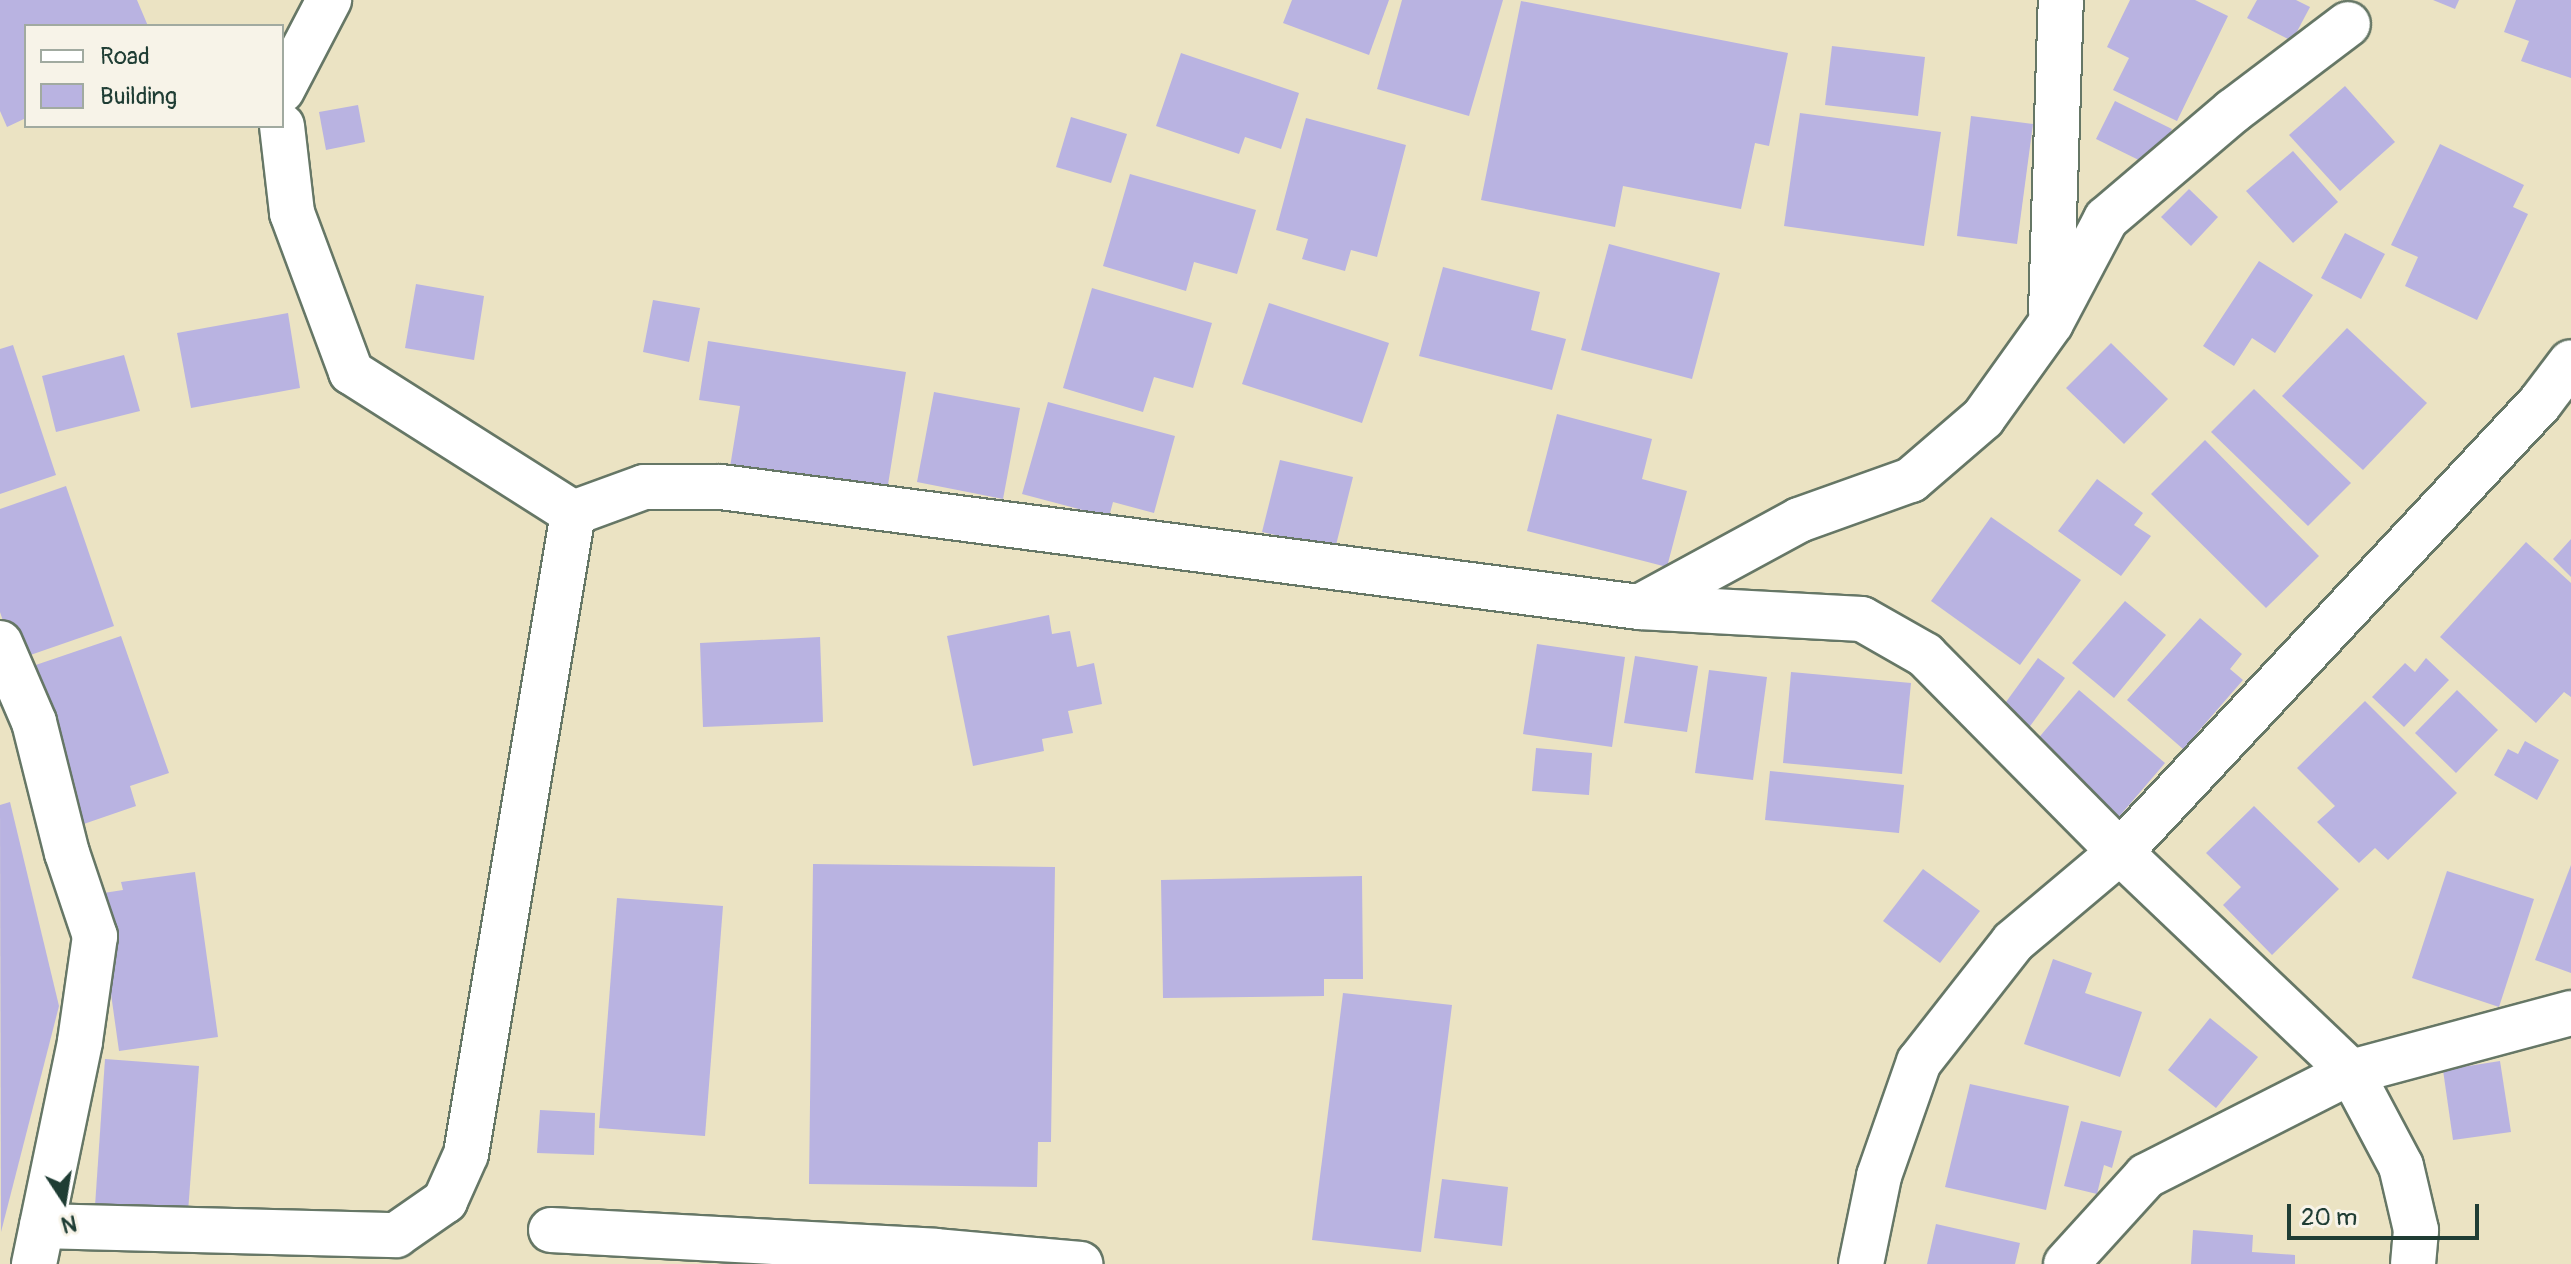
<!DOCTYPE html>
<html>
<head>
<meta charset="utf-8">
<style>
	body { margin:0 }
	#map { position:relative; width:2571px; height:1264px; overflow:hidden; background:#ebe3c3; font-family:Pangolin,sans-serif }
	div>[style] { position:absolute }
	.building>* { inset:0; background:#b9b3e1 }
	.roads { filter:drop-shadow(2px 0 #676) drop-shadow(-2px 0 #676) drop-shadow(0 2px #676) drop-shadow(0 -2px #676) }
	.street>* { height:44px; margin:-22px; padding:0 22px; transform-origin:22px; border-radius:22px; background:#fff }
	span { translate:-50% -50%; white-space:nowrap; text-align:center; line-height:1.15; -webkit-text-stroke:7px #f7f3e8; paint-order:stroke }
	.legend { position:absolute; left:24px; top:24px; width:260px; height:104px; box-sizing:border-box; background:#f7f3e8; border:2px solid #a1aaa0; margin:0; padding:10px 14px; list-style:none; font-size:24px; color:#1f3d34 }
	.legend li { display:flex; align-items:center; gap:16px; height:40px }
	.legend b { width:40px; border:2px solid #a1aaa0 }
	.north { position:absolute; left:24px; top:1160px; width:80px; height:80px; -webkit-text-stroke:6px #f7f3e8; paint-order:stroke; rotate:168deg; font-size:22px; font-weight:700; line-height:32px; text-align:center; color:#1f3d34 }
	.north::after { content:''; display:block; margin:auto; width:28px; height:36px; background:#1f3d34; clip-path:polygon(50% 0,100% 100%,50% 72%,0 100%) }
	.scale { position:absolute; left:2287px; top:1204px; width:192px; height:36px; box-sizing:border-box; border:4px solid #1f3d34; border-top:0; padding-left:10px; font-size:24px; line-height:28px; white-space:nowrap; color:#1f3d34; -webkit-text-stroke:6px #f7f3e8; paint-order:stroke }
</style>
</head>
<body>
<div id="map">
	<div class="building">
		<i style="clip-path:polygon(0 0,137px 0,148px 26px,26px 26px,26px 118px,7px 127px,0 111px)"></i>
		<i style="clip-path:polygon(1292px 0,1389px 0,1369px 55px,1283px 23px)"></i>
		<i style="clip-path:polygon(1402px 0,1503px 0,1469px 116px,1377px 89px)"></i>
		<i style="clip-path:polygon(2130px 0,2195px 0,2228px 16px,2177px 121px,2113px 90px,2129px 58px,2107px 47px)"></i>
		<i style="clip-path:polygon(2257px 0,2296px 0,2310px 7px,2292px 41px,2247px 18px)"></i>
		<i style="clip-path:polygon(2433px 0,2459px 0,2455px 9px)"></i>
		<i style="clip-path:polygon(2516px 0,2571px 0,2571px 78px,2521px 61px,2529px 41px,2504px 32px)"></i>
		<i style="clip-path:polygon(1521px 1px,1788px 53px,1769px 146px,1755px 143px,1741px 209px,1623px 186px,1615px 227px,1481px 200px)"></i>
		<i style="clip-path:polygon(1832px 46px,1925px 57px,1918px 116px,1825px 105px)"></i>
		<i style="clip-path:polygon(1181px 53px,1299px 93px,1281px 149px,1245px 137px,1239px 154px,1156px 126px)"></i>
		<i style="clip-path:polygon(2345px 86px,2395px 142px,2340px 191px,2289px 135px)"></i>
		<i style="clip-path:polygon(2115px 101px,2172px 129px,2153px 167px,2096px 139px)"></i>
		<i style="clip-path:polygon(358px 105px,365px 142px,326px 150px,319px 112px)"></i>
		<i style="clip-path:polygon(1800px 113px,1941px 132px,1924px 246px,1784px 226px)"></i>
		<i style="clip-path:polygon(1971px 116px,2033px 124px,2017px 244px,1957px 236px)"></i>
		<i style="clip-path:polygon(1071px 117px,1127px 134px,1111px 183px,1056px 167px)"></i>
		<i style="clip-path:polygon(1306px 118px,1406px 145px,1377px 257px,1351px 250px,1345px 271px,1302px 259px,1308px 239px,1276px 230px)"></i>
		<i style="clip-path:polygon(2440px 144px,2524px 185px,2513px 207px,2528px 214px,2477px 320px,2405px 286px,2418px 257px,2391px 245px)"></i>
		<i style="clip-path:polygon(2293px 151px,2338px 202px,2293px 243px,2246px 191px)"></i>
		<i style="clip-path:polygon(1130px 174px,1256px 210px,1237px 274px,1194px 262px,1186px 291px,1103px 266px)"></i>
		<i style="clip-path:polygon(2189px 189px,2218px 217px,2191px 246px,2161px 217px)"></i>
		<i style="clip-path:polygon(2345px 233px,2385px 254px,2361px 299px,2321px 278px)"></i>
		<i style="clip-path:polygon(1609px 244px,1720px 273px,1692px 379px,1581px 350px)"></i>
		<i style="clip-path:polygon(2259px 261px,2313px 295px,2275px 353px,2252px 338px,2234px 366px,2203px 346px)"></i>
		<i style="clip-path:polygon(1443px 267px,1540px 292px,1531px 330px,1566px 339px,1552px 390px,1419px 356px)"></i>
		<i style="clip-path:polygon(416px 284px,484px 296px,474px 360px,405px 348px)"></i>
		<i style="clip-path:polygon(1092px 288px,1212px 323px,1193px 388px,1154px 377px,1143px 412px,1063px 388px)"></i>
		<i style="clip-path:polygon(653px 300px,700px 308px,689px 362px,643px 352px)"></i>
		<i style="clip-path:polygon(1269px 303px,1389px 343px,1362px 423px,1242px 384px)"></i>
		<i style="clip-path:polygon(288px 313px,300px 388px,191px 408px,177px 333px)"></i>
		<i style="clip-path:polygon(2347px 328px,2427px 403px,2363px 470px,2282px 396px)"></i>
		<i style="clip-path:polygon(708px 341px,906px 372px,887px 491px,730px 467px,740px 406px,699px 400px)"></i>
		<i style="clip-path:polygon(2111px 343px,2168px 399px,2124px 444px,2066px 388px)"></i>
		<i style="clip-path:polygon(13px 345px,56px 475px,0 494px,0 349px)"></i>
		<i style="clip-path:polygon(124px 355px,140px 411px,56px 432px,42px 376px)"></i>
		<i style="clip-path:polygon(2254px 389px,2351px 483px,2308px 526px,2211px 432px)"></i>
		<i style="clip-path:polygon(934px 392px,1020px 408px,1003px 499px,917px 482px)"></i>
		<i style="clip-path:polygon(1048px 402px,1175px 436px,1154px 513px,1113px 502px,1109px 517px,1022px 494px)"></i>
		<i style="clip-path:polygon(1557px 414px,1652px 439px,1642px 479px,1687px 491px,1667px 567px,1527px 531px)"></i>
		<i style="clip-path:polygon(2205px 440px,2319px 556px,2266px 608px,2151px 494px)"></i>
		<i style="clip-path:polygon(1280px 460px,1353px 477px,1335px 549px,1262px 532px)"></i>
		<i style="clip-path:polygon(2097px 479px,2143px 513px,2134px 525px,2151px 536px,2121px 576px,2058px 531px)"></i>
		<i style="clip-path:polygon(66px 486px,114px 626px,16px 660px,0 612px,0 509px)"></i>
		<i style="clip-path:polygon(1991px 517px,2081px 580px,2020px 665px,1931px 601px)"></i>
		<i style="clip-path:polygon(2571px 539px,2571px 577px,2553px 559px)"></i>
		<i style="clip-path:polygon(2526px 542px,2571px 583px,2571px 697px,2564px 692px,2536px 723px,2440px 637px)"></i>
		<i style="clip-path:polygon(2125px 601px,2166px 635px,2114px 698px,2072px 663px)"></i>
		<i style="clip-path:polygon(1049px 615px,1052px 634px,1070px 631px,1077px 667px,1094px 663px,1102px 704px,1068px 711px,1073px 733px,1042px 739px,1044px 751px,973px 766px,947px 636px)"></i>
		<i style="clip-path:polygon(2200px 618px,2242px 654px,2230px 669px,2243px 680px,2183px 749px,2127px 700px)"></i>
		<i style="clip-path:polygon(121px 636px,169px 773px,130px 786px,136px 806px,75px 827px,21px 670px)"></i>
		<i style="clip-path:polygon(820px 637px,823px 722px,703px 727px,700px 643px)"></i>
		<i style="clip-path:polygon(1537px 644px,1625px 657px,1612px 747px,1523px 734px)"></i>
		<i style="clip-path:polygon(1635px 656px,1698px 666px,1687px 732px,1624px 723px)"></i>
		<i style="clip-path:polygon(2038px 658px,2065px 678px,2025px 733px,1998px 713px)"></i>
		<i style="clip-path:polygon(2426px 658px,2449px 680px,2404px 727px,2372px 697px,2405px 663px,2415px 672px)"></i>
		<i style="clip-path:polygon(1709px 670px,1767px 677px,1753px 780px,1695px 773px)"></i>
		<i style="clip-path:polygon(1791px 672px,1911px 683px,1902px 774px,1783px 763px)"></i>
		<i style="clip-path:polygon(2079px 690px,2165px 763px,2117px 819px,2031px 747px)"></i>
		<i style="clip-path:polygon(2457px 690px,2498px 730px,2456px 773px,2415px 733px)"></i>
		<i style="clip-path:polygon(2365px 701px,2457px 793px,2388px 860px,2375px 848px,2359px 863px,2317px 822px,2335px 806px,2297px 768px)"></i>
		<i style="clip-path:polygon(2525px 741px,2559px 760px,2537px 800px,2494px 775px,2508px 749px,2518px 754px)"></i>
		<i style="clip-path:polygon(1536px 748px,1592px 753px,1589px 795px,1532px 791px)"></i>
		<i style="clip-path:polygon(1770px 771px,1904px 785px,1899px 833px,1765px 820px)"></i>
		<i style="clip-path:polygon(10px 802px,59px 1006px,1px 1232px,0 805px)"></i>
		<i style="clip-path:polygon(2254px 806px,2339px 889px,2272px 955px,2223px 905px,2241px 887px,2206px 853px)"></i>
		<i style="clip-path:polygon(813px 864px,1055px 867px,1051px 1142px,1038px 1142px,1037px 1187px,809px 1184px)"></i>
		<i style="clip-path:polygon(2571px 865px,2571px 973px,2535px 960px)"></i>
		<i style="clip-path:polygon(1923px 869px,1980px 911px,1940px 963px,1883px 921px)"></i>
		<i style="clip-path:polygon(2447px 871px,2534px 899px,2499px 1007px,2412px 978px)"></i>
		<i style="clip-path:polygon(195px 872px,218px 1037px,119px 1051px,97px 894px,123px 890px,121px 882px)"></i>
		<i style="clip-path:polygon(1362px 876px,1363px 979px,1324px 979px,1324px 996px,1163px 998px,1161px 880px)"></i>
		<i style="clip-path:polygon(617px 898px,723px 906px,705px 1136px,599px 1128px)"></i>
		<i style="clip-path:polygon(2053px 959px,2092px 973px,2085px 993px,2142px 1012px,2120px 1077px,2024px 1044px)"></i>
		<i style="clip-path:polygon(1343px 993px,1452px 1005px,1421px 1252px,1312px 1240px)"></i>
		<i style="clip-path:polygon(2210px 1018px,2258px 1057px,2216px 1108px,2168px 1070px)"></i>
		<i style="clip-path:polygon(105px 1059px,199px 1066px,188px 1212px,95px 1206px)"></i>
		<i style="clip-path:polygon(2500px 1061px,2511px 1132px,2453px 1140px,2443px 1070px)"></i>
		<i style="clip-path:polygon(1970px 1084px,2069px 1106px,2046px 1210px,1945px 1187px)"></i>
		<i style="clip-path:polygon(540px 1110px,595px 1113px,594px 1155px,537px 1153px)"></i>
		<i style="clip-path:polygon(2081px 1121px,2122px 1131px,2112px 1168px,2104px 1165px,2097px 1194px,2064px 1186px)"></i>
		<i style="clip-path:polygon(1442px 1179px,1508px 1187px,1502px 1246px,1434px 1238px)"></i>
		<i style="clip-path:polygon(1936px 1224px,2020px 1243px,2015px 1264px,1927px 1264px)"></i>
		<i style="clip-path:polygon(2193px 1230px,2253px 1235px,2252px 1252px,2295px 1255px,2295px 1264px,2191px 1264px)"></i>
	</div>
	<div class="roads">
		<div class="street">
			<i style="left:282px;top:90px;width:102px;rotate:-62.4deg"></i>
			<i style="left:282px;top:126px;width:88px;rotate:83.4deg"></i>
			<i style="left:292px;top:213px;width:170px;rotate:69.6deg"></i>
			<i style="left:351px;top:372px;width:263px;rotate:32.4deg"></i>
			<i style="left:2051px;top:313px;width:313px;rotate:-88.2deg"></i>
			<i style="left:573px;top:513px;width:76px;rotate:-20.1deg"></i>
			<i style="left:644px;top:487px;width:77px"></i>
			<i style="left:721px;top:487px;width:926px;rotate:7.45deg"></i>
			<i style="left:1639px;top:607px;width:223px;rotate:3.1deg"></i>
			<i style="left:1862px;top:619px;width:73px;rotate:29.7deg"></i>
			<i style="left:1925px;top:655px;width:277px;rotate:45.3deg"></i>
			<i style="left:2120px;top:852px;width:319px;rotate:43.6deg"></i>
			<i style="left:2351px;top:1072px;width:106px;rotate:62deg"></i>
			<i style="left:2401px;top:1166px;width:66px;rotate:76.8deg"></i>
			<i style="left:2416px;top:1230px;width:34px;rotate:95deg"></i>
			<i style="left:1639px;top:607px;width:182px;rotate:-28.5deg"></i>
			<i style="left:1799px;top:520px;width:119px;rotate:-19.7deg"></i>
			<i style="left:1911px;top:480px;width:95px;rotate:-40.7deg"></i>
			<i style="left:1983px;top:418px;width:117px;rotate:-54.4deg"></i>
			<i style="left:2051px;top:323px;width:118px;rotate:-62.1deg"></i>
			<i style="left:2106px;top:219px;width:167px;rotate:-40.4deg"></i>
			<i style="left:2233px;top:111px;width:144px;rotate:-37.1deg"></i>
			<i style="left:0;top:643px;width:86px;rotate:66.7deg"></i>
			<i style="left:34px;top:722px;width:135px;rotate:75.9deg"></i>
			<i style="left:67px;top:853px;width:88px;rotate:71.4deg"></i>
			<i style="left:95px;top:936px;width:107px;rotate:98.1deg"></i>
			<i style="left:80px;top:1042px;width:227px;rotate:101.7deg"></i>
			<i style="left:42px;top:1226px;width:354px;rotate:1.5deg"></i>
			<i style="left:396px;top:1235px;width:60px;rotate:-34.8deg"></i>
			<i style="left:445px;top:1201px;width:51px;rotate:-65.9deg"></i>
			<i style="left:466px;top:1154px;width:650px;rotate:-80.52deg"></i>
			<i style="left:551px;top:1230px;width:385px;rotate:3.1deg"></i>
			<i style="left:935px;top:1251px;width:146px;rotate:5.1deg"></i>
			<i style="left:1861px;top:1264px;width:90px;rotate:-78.4deg"></i>
			<i style="left:1879px;top:1176px;width:121px;rotate:-70.7deg"></i>
			<i style="left:1919px;top:1062px;width:152px;rotate:-51.9deg"></i>
			<i style="left:2013px;top:942px;width:140px;rotate:-40.1deg"></i>
			<i style="left:2120px;top:852px;width:615px;rotate:-46.91deg"></i>
			<i style="left:2540px;top:403px;width:51px;rotate:-52.9deg"></i>
			<i style="left:2066px;top:1264px;width:119px;rotate:-47.7deg"></i>
			<i style="left:2146px;top:1176px;width:230px;rotate:-26.9deg"></i>
			<i style="left:2351px;top:1072px;width:228px;rotate:-15deg"></i>
		</div>
	</div>
	<ul class="legend">
	<li><b style="height:10px;background:#fff"></b>Road</li>
	<li><b style="height:22px;background:#b9b3e1"></b>Building</li>
	</ul>
	<div class="north">N</div>
	<div class="scale">20 m</div>
</div>
</body>
</html>
